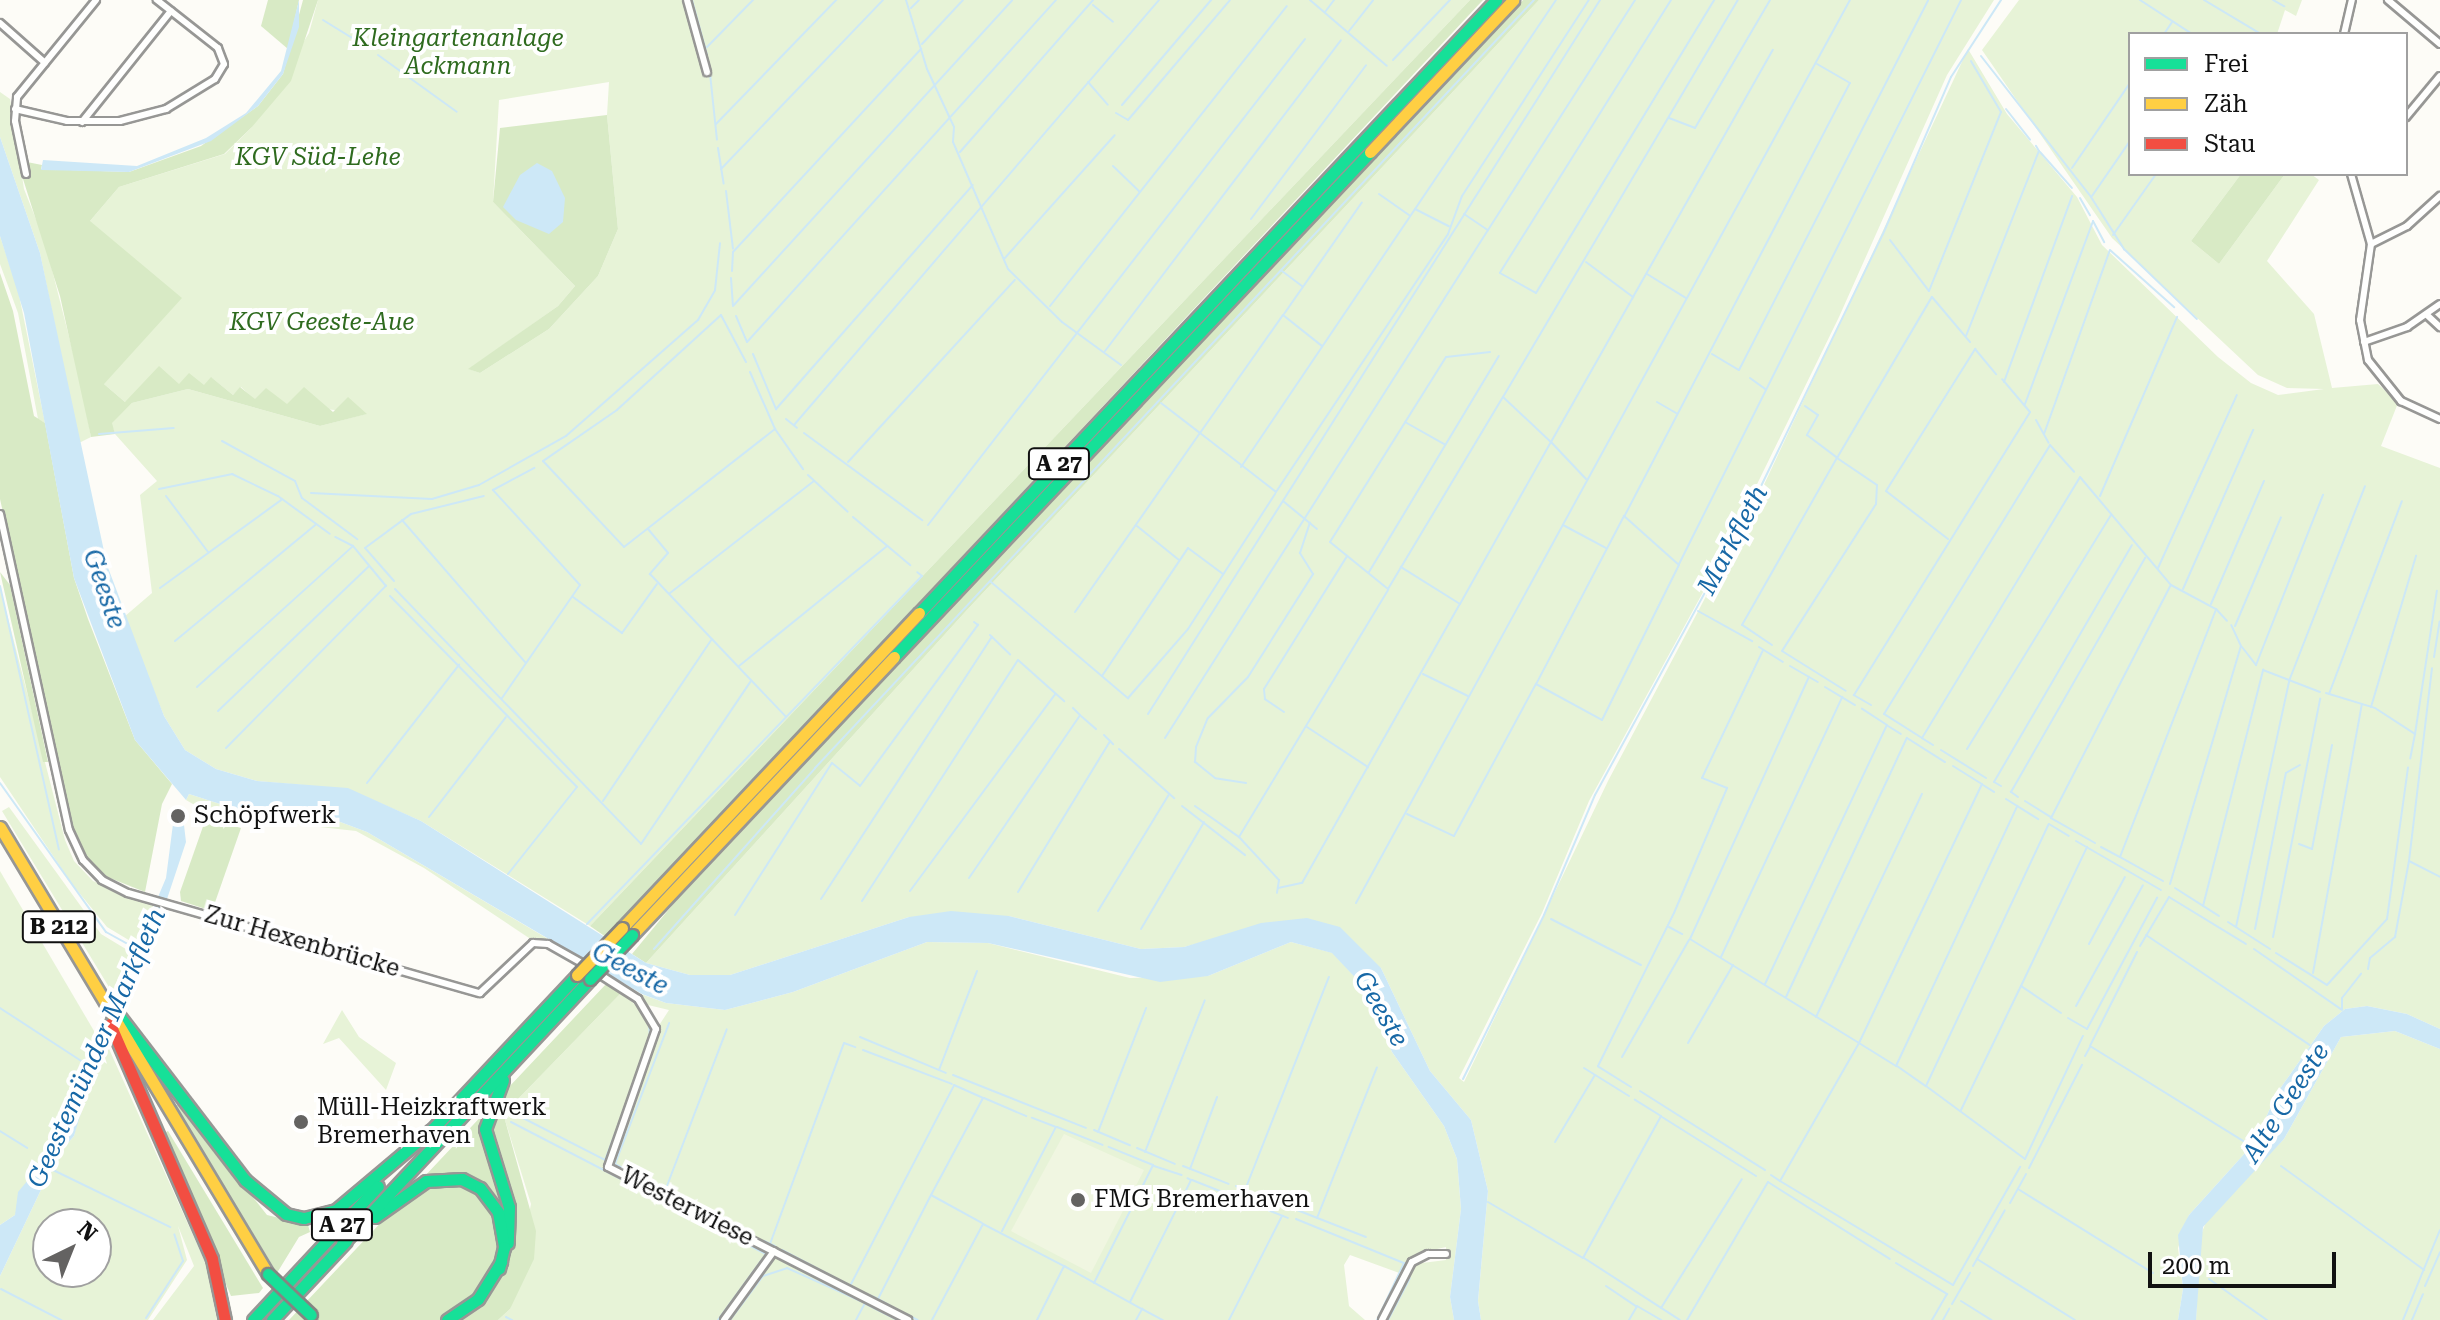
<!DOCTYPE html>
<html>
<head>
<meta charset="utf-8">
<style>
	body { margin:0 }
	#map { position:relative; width:2440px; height:1320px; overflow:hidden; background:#fdfcf7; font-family:"Roboto Serif",serif }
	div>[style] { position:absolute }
	.green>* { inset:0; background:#e7f3d7 }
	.forest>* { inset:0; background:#d8eac5 }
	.pitch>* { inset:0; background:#f0f6e1 }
	.water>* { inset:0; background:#cde8f7 }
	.stream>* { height:2px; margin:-1px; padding:0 1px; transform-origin:1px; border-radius:1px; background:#cde8f7 }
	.roads { filter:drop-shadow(2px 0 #979795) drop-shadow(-2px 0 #979795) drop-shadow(0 2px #979795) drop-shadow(0 -2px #979795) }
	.street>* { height:6px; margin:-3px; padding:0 3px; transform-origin:3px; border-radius:3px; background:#fffffe }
	.fast>* { height:11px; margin:-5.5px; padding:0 5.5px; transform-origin:5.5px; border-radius:5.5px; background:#16e098 }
	.slow>* { height:11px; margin:-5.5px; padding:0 5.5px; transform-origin:5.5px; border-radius:5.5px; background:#ffcf43 }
	.jam>* { height:11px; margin:-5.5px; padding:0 5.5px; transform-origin:5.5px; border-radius:5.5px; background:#f24e42 }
	.bridges { filter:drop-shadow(2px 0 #858482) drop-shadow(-2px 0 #858482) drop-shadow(0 2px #858482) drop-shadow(0 -2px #858482) }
	.fast-bridge>* { height:11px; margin:-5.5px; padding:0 5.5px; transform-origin:5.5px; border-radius:5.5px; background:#16e098 }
	.slow-bridge>* { height:11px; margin:-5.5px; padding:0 5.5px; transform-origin:5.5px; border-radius:5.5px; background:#ffcf43 }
	.dots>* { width:22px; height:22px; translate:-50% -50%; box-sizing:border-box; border:4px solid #fff; border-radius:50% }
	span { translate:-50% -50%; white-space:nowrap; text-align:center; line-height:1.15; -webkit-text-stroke:8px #fff; paint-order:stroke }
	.shield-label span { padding:2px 6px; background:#fff; border:2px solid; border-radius:6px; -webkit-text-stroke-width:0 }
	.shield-label { font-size:22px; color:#111; font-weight:700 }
	.park-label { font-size:24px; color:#2f6b1f; font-style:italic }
	.poi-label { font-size:24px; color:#111 }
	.left { translate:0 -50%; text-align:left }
	.street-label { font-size:24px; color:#111 }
	.water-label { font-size:26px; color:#1768a6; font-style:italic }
	.legend { position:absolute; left:2128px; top:32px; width:280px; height:144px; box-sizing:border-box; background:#fff; border:2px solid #a0a0a0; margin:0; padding:10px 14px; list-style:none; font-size:24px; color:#111 }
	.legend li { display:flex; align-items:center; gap:16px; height:40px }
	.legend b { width:40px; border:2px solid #a0a0a0 }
	.north { position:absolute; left:32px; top:1208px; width:80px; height:80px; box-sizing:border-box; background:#fff; border:2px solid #a0a0a0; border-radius:50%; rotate:43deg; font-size:22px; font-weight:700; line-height:32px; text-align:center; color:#111 }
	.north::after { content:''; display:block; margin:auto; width:28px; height:36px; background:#646362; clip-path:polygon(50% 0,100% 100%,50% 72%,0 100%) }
	.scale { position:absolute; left:2148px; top:1252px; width:188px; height:36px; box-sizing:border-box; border:4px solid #111; border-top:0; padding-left:10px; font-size:24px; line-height:28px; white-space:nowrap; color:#111; -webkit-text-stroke:6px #fff; paint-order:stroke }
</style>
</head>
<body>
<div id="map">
	<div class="green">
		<i style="clip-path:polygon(evenodd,318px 0,1470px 0,590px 926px,421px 821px,348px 789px,257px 781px,216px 769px,185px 750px,164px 716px,124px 617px,152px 593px,140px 495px,157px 481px,115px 434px,111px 423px,132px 403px,188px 389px,320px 426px,366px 414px,255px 400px,241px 387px,233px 395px,212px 378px,204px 386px,179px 384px,125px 402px,104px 384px,90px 221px,119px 187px,225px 154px,251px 128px,309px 33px,318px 0,609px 82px,607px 115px,618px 229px,598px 276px,549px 329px,480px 373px,469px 369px,558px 306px,575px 286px,493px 202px,499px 100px,609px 82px)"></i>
		<i style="clip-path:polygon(1539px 0,1994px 0,1947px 75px,1839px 317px,1714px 572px,1589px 801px,1542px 913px,1459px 1078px,1464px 1082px,1608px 781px,1755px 504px,1968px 49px,2007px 114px,2077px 197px,2102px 245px,2218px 357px,2251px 383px,2278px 395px,2324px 389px,2287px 388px,2258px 375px,2112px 238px,1982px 50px,2019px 0,2302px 0,2296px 16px,2285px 10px,2277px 34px,2130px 34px,2130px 174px,2241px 174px,2191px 241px,2219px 264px,2285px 174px,2311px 174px,2319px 180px,2267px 261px,2314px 314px,2332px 388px,2378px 384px,2398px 403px,2381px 446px,2440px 468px,2440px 1029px,2407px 1014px,2367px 1006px,2345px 1009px,2324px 1026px,2277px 1093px,2255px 1142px,2189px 1215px,2178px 1248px,2183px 1289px,2178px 1320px,1481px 1320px,1478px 1301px,1488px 1191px,1471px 1120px,1430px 1071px,1381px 968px,1282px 921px,1184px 947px,1141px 949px,1009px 916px,909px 917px,730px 975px,690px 975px,646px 963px,967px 610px)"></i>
		<i style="clip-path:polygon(0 92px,10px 99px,24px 189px,45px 242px,81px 384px,91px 437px,79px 443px,40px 253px,0 137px)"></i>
		<i style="clip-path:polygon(0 236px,18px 290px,45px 423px,38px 419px,18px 313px,0 264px)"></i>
		<i style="clip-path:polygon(0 587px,65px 840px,74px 861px,93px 881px,153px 906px,137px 945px,107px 927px,72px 884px,0 777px)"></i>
		<i style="clip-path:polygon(189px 794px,245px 812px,335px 820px,367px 832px,641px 994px,666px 1003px,725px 1010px,793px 992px,927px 942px,988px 943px,1130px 978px,1208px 976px,1291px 942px,1333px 953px,1365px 988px,1392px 1052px,1444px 1126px,1457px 1159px,1461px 1209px,1450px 1297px,1454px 1320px,1385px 1320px,1414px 1264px,1446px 1260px,1446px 1247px,1419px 1253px,1402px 1274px,1350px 1255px,1344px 1265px,1349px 1306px,1365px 1320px,498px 1320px,510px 1309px,531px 1204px,505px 1120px,519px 1098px,622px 992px,658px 1027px,669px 1010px,648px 1005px,549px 942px,532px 940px,424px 868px,356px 831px,212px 815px,186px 800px)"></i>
		<i style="clip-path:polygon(9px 807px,101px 934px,134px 954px,115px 997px,2px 811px)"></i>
		<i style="clip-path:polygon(0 871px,97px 1036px,43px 1162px,15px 1215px,0 1225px)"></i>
		<i style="clip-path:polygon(342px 1010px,359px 1037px,396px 1063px,386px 1090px,339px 1038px,323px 1044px)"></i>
		<i style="clip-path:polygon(2395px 1031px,2440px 1049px,2440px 1320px,2196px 1320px,2200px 1237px,2208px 1217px,2284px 1139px,2341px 1037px)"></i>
		<i style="clip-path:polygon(evenodd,105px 1040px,206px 1264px,217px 1320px,153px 1320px,194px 1266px,178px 1226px,187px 1260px,148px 1320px,0 1320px,0 1276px,58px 1154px,74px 1136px,83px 1095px,105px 1040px,48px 1224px,96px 1224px,96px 1272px,48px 1272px,48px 1224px)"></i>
	</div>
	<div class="forest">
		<i style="clip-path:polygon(268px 0,299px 0,288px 49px,261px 26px)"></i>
		<i style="clip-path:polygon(303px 0,318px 0,291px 81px,251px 128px,224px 154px,119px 187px,90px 221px,182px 298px,104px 384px,125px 402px,159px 366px,179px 384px,189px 373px,204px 385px,211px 377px,233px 395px,240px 387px,255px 399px,266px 388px,287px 404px,304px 387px,333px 412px,348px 397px,367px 414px,320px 426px,188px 389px,132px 403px,112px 423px,115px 434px,91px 437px,60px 296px,17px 160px,42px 165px,41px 169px,129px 172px,201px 146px,258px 106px,283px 74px)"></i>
		<i style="clip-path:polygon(1470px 0,1483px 0,606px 937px,590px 926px)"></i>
		<i style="clip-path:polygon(1523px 0,1539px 0,967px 610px,646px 963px,632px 954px,679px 897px)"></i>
		<i style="clip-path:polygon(607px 115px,618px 229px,598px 276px,549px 329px,480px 373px,468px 369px,558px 306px,575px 286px,493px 202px,500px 128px)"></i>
		<i style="clip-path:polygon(2241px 174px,2285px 174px,2219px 264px,2191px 241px)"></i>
		<i style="clip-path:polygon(0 273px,13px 311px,34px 416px,45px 423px,74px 578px,88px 619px,135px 740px,172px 784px,162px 804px,145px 892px,100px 874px,87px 861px,74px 830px,0 499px)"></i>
		<i style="clip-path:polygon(0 572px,10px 585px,48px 762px,43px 762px)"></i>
		<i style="clip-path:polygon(206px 818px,241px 828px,212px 911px,181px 901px,180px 892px)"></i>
		<i style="clip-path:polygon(607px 983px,622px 992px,519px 1098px,505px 1120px,536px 1231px,534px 1259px,510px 1309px,498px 1320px,289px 1320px)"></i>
		<i style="clip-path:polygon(179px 1104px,267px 1215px,308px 1225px,310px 1232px,299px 1237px,277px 1273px,175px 1106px)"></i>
		<i style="clip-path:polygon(168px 1131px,263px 1288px,259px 1293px,231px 1296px,162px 1134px)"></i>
	</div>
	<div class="pitch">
		<i style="clip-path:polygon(1064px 1134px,1144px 1170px,1091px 1273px,1011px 1231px)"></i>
	</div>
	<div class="water">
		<i style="clip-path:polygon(299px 0,299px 27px,283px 74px,258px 106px,211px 141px,129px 172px,41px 170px,43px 160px,137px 166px,206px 138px,246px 113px,281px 71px)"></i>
		<i style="clip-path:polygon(0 137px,40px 253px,107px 565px,164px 716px,185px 750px,216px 769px,257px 781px,348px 788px,421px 821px,646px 963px,690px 975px,730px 975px,909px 917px,951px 911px,1009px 916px,1141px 949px,1184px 947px,1261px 923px,1307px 918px,1340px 927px,1381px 968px,1430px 1071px,1471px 1120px,1488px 1191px,1478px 1301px,1481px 1320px,1454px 1320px,1450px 1297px,1461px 1209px,1457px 1159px,1444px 1126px,1392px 1052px,1365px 988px,1332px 953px,1291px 942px,1208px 976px,1160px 982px,988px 943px,927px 942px,793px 992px,725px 1010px,666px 1003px,642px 994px,367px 832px,335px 820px,245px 812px,189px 794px,186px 800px,135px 740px,74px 578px,24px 313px,0 236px)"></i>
		<i style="clip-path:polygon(537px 163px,552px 171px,565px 198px,563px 222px,549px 234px,516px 220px,503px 207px,520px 175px)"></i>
		<i style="clip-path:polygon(173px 824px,184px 825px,186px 842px,164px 908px,100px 1049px,74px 1136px,58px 1154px,0 1276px,0 1225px,15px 1215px,18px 1192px,43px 1162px,134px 954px,166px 878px)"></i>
		<i style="clip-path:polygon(2367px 1006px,2407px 1014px,2440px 1029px,2440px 1049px,2395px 1031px,2341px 1037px,2284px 1139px,2203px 1227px,2196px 1320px,2178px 1320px,2183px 1289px,2178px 1235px,2189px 1215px,2255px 1142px,2277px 1093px,2324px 1026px,2345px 1009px)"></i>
	</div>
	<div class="stream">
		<i style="left:692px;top:0;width:57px;rotate:74.7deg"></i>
		<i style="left:906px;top:0;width:72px;rotate:73.1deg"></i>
		<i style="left:927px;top:69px;width:64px;rotate:65deg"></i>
		<i style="left:954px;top:127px;width:15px;rotate:94deg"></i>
		<i style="left:953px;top:142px;width:138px;rotate:66.6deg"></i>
		<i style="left:1008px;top:269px;width:76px;rotate:44.5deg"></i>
		<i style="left:1062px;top:322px;width:73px;rotate:36.1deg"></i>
		<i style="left:1310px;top:0;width:101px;rotate:40.6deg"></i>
		<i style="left:1671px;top:0;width:322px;rotate:122.1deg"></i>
		<i style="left:1500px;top:273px;width:41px;rotate:29.1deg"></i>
		<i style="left:1536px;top:293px;width:343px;rotate:-58.7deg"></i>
		<i style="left:2140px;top:0;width:62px;rotate:33.2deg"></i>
		<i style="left:2204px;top:0;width:66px;rotate:30.8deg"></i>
		<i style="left:2273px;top:0;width:13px;rotate:29deg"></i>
		<i style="left:1093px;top:5px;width:26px;rotate:40deg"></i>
		<i style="left:911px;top:8px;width:11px;rotate:-45deg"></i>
		<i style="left:1325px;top:12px;width:15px;rotate:-53deg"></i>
		<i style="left:323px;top:20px;width:55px;rotate:31.7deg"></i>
		<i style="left:1349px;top:31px;width:39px;rotate:-52deg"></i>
		<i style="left:2164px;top:34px;width:14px;rotate:-56deg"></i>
		<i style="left:922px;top:44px;width:60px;rotate:-47deg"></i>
		<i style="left:707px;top:47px;width:66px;rotate:-45.6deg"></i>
		<i style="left:378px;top:55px;width:97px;rotate:35.8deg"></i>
		<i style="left:1981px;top:56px;width:179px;rotate:52deg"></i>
		<i style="left:2091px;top:197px;width:62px;rotate:57.6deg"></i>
		<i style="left:2124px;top:249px;width:101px;rotate:43.8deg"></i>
		<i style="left:1393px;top:60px;width:83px;rotate:-46.5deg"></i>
		<i style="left:709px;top:64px;width:76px;rotate:84deg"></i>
		<i style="left:1088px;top:82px;width:30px;rotate:49deg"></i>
		<i style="left:1122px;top:105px;width:138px;rotate:-49.7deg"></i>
		<i style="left:2006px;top:109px;width:39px;rotate:52deg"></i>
		<i style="left:1116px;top:113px;width:14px;rotate:30deg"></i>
		<i style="left:1128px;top:120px;width:157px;rotate:-49.6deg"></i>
		<i style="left:1669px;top:118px;width:28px;rotate:21deg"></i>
		<i style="left:1695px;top:128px;width:148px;rotate:-59.6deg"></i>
		<i style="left:716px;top:124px;width:173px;rotate:-45.9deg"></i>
		<i style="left:718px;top:148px;width:36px;rotate:81deg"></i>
		<i style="left:960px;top:152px;width:202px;rotate:-48.8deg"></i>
		<i style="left:2040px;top:152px;width:48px;rotate:48.4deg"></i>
		<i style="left:1113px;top:166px;width:36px;rotate:44deg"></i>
		<i style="left:2072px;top:168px;width:103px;rotate:-55.7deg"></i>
		<i style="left:721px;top:169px;width:234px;rotate:-46.2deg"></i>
		<i style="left:726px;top:191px;width:58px;rotate:83.1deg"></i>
		<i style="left:1379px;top:194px;width:37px;rotate:35deg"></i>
		<i style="left:2092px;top:196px;width:67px;rotate:-55.4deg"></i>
		<i style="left:2080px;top:198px;width:20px;rotate:60deg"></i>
		<i style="left:1415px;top:209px;width:38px;rotate:27deg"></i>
		<i style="left:1464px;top:214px;width:29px;rotate:34deg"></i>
		<i style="left:1488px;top:230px;width:273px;rotate:-57.4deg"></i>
		<i style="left:1251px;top:219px;width:192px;rotate:-53.2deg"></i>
		<i style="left:2113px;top:235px;width:75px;rotate:-54.8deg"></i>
		<i style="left:1890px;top:240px;width:64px;rotate:52.6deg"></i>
		<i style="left:1929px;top:291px;width:193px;rotate:-68.1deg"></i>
		<i style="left:2001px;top:112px;width:59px;rotate:-120.5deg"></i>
		<i style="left:1004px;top:259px;width:166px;rotate:-48.2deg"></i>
		<i style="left:1586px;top:262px;width:59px;rotate:36.7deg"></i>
		<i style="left:1633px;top:297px;width:284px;rotate:-60.5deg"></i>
		<i style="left:732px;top:271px;width:19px;rotate:-87deg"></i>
		<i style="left:733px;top:252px;width:277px;rotate:-47.2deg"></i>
		<i style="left:1282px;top:271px;width:25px;rotate:37deg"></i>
		<i style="left:1647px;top:274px;width:46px;rotate:31.6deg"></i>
		<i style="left:731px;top:278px;width:27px;rotate:86deg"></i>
		<i style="left:733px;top:306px;width:414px;rotate:-47.6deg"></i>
		<i style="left:1050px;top:306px;width:382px;rotate:-51.7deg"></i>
		<i style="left:1284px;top:314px;width:136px;rotate:-55.1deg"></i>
		<i style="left:736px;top:316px;width:28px;rotate:67deg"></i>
		<i style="left:747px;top:342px;width:461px;rotate:-47.9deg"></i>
		<i style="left:1966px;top:336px;width:199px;rotate:-68.5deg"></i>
		<i style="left:2039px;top:151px;width:6px;rotate:-121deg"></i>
		<i style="left:1105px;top:351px;width:390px;rotate:-52.8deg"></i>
		<i style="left:1490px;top:352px;width:44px;rotate:173.5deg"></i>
		<i style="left:1446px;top:357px;width:218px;rotate:122.1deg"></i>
		<i style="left:1330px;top:542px;width:75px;rotate:39deg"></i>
		<i style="left:1388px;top:589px;width:224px;rotate:-59.1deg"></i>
		<i style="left:1503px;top:397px;width:66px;rotate:43.2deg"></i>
		<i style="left:1551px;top:442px;width:167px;rotate:-60.5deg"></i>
		<i style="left:753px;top:354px;width:60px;rotate:67.3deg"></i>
		<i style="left:776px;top:409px;width:298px;rotate:-48.7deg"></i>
		<i style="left:1712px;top:354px;width:31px;rotate:31deg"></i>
		<i style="left:1739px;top:370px;width:415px;rotate:-62.9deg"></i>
		<i style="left:746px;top:362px;width:53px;rotate:-118deg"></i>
		<i style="left:721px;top:315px;width:141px;rotate:137.6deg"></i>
		<i style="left:617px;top:410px;width:90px;rotate:145.4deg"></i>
		<i style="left:543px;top:461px;width:118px;rotate:46.7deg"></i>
		<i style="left:624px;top:547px;width:192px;rotate:-38deg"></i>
		<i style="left:750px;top:372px;width:62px;rotate:66.3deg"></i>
		<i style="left:775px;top:429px;width:49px;rotate:55deg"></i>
		<i style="left:1750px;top:378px;width:19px;rotate:36deg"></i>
		<i style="left:2004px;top:382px;width:198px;rotate:-69.9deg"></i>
		<i style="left:1503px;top:397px;width:461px;rotate:-59.4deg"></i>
		<i style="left:1657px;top:402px;width:22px;rotate:30deg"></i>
		<i style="left:1161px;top:403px;width:49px;rotate:37.6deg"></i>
		<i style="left:1200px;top:433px;width:144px;rotate:-54.9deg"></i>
		<i style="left:1283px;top:315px;width:50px;rotate:38.5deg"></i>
		<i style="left:2025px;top:404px;width:195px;rotate:-69.6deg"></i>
		<i style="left:2093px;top:221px;width:24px;rotate:62deg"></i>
		<i style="left:1805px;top:406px;width:16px;rotate:35deg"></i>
		<i style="left:1818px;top:415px;width:23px;rotate:119deg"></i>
		<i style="left:1807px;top:435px;width:38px;rotate:37deg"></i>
		<i style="left:1837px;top:458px;width:187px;rotate:-59.5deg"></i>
		<i style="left:1932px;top:297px;width:59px;rotate:49.8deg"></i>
		<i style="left:786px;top:419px;width:14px;rotate:39deg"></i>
		<i style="left:2036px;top:420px;width:26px;rotate:61deg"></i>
		<i style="left:1405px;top:422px;width:45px;rotate:29.4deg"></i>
		<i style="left:794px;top:425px;width:560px;rotate:-49.34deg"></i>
		<i style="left:804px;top:433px;width:147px;rotate:36.4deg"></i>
		<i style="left:99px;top:434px;width:75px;rotate:-4.6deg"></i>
		<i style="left:2044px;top:434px;width:195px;rotate:-70.3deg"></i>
		<i style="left:2110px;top:250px;width:86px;rotate:41.7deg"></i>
		<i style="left:222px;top:441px;width:83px;rotate:28.7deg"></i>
		<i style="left:295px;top:481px;width:18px;rotate:68deg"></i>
		<i style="left:302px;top:498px;width:69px;rotate:36.7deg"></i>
		<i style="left:848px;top:462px;width:247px;rotate:-47.5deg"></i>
		<i style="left:1241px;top:467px;width:563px;rotate:-56deg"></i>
		<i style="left:808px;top:475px;width:54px;rotate:42.8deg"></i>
		<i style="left:159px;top:489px;width:75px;rotate:-11.6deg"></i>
		<i style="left:232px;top:474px;width:51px;rotate:25.6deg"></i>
		<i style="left:278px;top:496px;width:64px;rotate:36.2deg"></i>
		<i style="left:311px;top:493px;width:121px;rotate:2.8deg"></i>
		<i style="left:432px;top:499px;width:49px;rotate:-16.6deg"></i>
		<i style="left:479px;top:485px;width:100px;rotate:-29.4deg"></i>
		<i style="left:566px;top:436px;width:176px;rotate:-41.3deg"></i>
		<i style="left:698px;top:320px;width:34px;rotate:-60deg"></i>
		<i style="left:715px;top:290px;width:47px;rotate:-83.9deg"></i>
		<i style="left:166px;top:496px;width:70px;rotate:53.1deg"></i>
		<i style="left:2100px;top:496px;width:195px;rotate:-66.7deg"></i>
		<i style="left:1283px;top:501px;width:44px;rotate:39.5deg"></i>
		<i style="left:1625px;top:515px;width:487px;rotate:-62.5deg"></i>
		<i style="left:1850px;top:83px;width:38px;rotate:-150deg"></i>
		<i style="left:853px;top:517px;width:75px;rotate:40.1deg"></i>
		<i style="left:402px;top:520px;width:188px;rotate:49.1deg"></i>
		<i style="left:928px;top:525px;width:615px;rotate:-52.2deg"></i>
		<i style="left:1563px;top:525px;width:49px;rotate:28.1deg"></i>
		<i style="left:1137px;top:526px;width:54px;rotate:39deg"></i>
		<i style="left:648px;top:529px;width:31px;rotate:50deg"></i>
		<i style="left:668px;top:553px;width:28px;rotate:131deg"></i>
		<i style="left:650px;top:574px;width:197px;rotate:46.4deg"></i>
		<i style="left:1948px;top:539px;width:78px;rotate:-142.3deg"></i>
		<i style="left:1886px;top:491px;width:168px;rotate:-57.9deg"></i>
		<i style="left:1975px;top:349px;width:33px;rotate:50deg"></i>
		<i style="left:1679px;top:564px;width:631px;rotate:-63.43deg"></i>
		<i style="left:2158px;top:568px;width:190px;rotate:-65.5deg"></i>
		<i style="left:1369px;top:572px;width:252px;rotate:-59deg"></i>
		<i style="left:394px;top:581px;width:44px;rotate:-131.3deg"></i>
		<i style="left:365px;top:548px;width:57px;rotate:-36.5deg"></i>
		<i style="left:411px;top:514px;width:75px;rotate:-13.9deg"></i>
		<i style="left:991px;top:582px;width:180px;rotate:40.3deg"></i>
		<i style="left:1128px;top:698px;width:91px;rotate:-49deg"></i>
		<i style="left:1188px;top:629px;width:161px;rotate:-57.2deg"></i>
		<i style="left:0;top:586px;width:270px;rotate:77.4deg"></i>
		<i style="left:160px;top:588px;width:150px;rotate:-36deg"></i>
		<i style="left:395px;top:589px;width:354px;rotate:46deg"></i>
		<i style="left:641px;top:844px;width:197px;rotate:-56deg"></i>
		<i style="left:2183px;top:589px;width:174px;rotate:-66.2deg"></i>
		<i style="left:670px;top:593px;width:182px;rotate:-37.9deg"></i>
		<i style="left:390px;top:596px;width:267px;rotate:45.6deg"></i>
		<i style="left:577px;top:787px;width:111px;rotate:128.4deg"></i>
		<i style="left:573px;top:597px;width:61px;rotate:36.3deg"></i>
		<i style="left:622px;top:633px;width:60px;rotate:-54.5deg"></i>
		<i style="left:1460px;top:604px;width:186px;rotate:-60.7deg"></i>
		<i style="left:1551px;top:442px;width:51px;rotate:46.6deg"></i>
		<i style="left:2211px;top:604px;width:134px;rotate:-66.7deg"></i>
		<i style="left:1698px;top:611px;width:62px;rotate:29.1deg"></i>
		<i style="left:1075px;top:612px;width:218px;rotate:-55.1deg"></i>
		<i style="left:1200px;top:433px;width:96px;rotate:37.8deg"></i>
		<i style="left:1276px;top:492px;width:310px;rotate:-56.3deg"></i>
		<i style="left:1448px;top:234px;width:40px;rotate:-69.8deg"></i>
		<i style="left:1462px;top:196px;width:234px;rotate:-57.1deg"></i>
		<i style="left:2235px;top:626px;width:118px;rotate:-67.1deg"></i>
		<i style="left:990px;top:635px;width:28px;rotate:44deg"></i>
		<i style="left:175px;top:641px;width:182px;rotate:-39.6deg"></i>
		<i style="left:1772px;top:645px;width:36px;rotate:-146deg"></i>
		<i style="left:1742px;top:625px;width:192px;rotate:-60.4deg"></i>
		<i style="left:1837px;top:458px;width:48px;rotate:34deg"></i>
		<i style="left:1877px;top:485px;width:19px;rotate:93deg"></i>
		<i style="left:1876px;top:504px;width:174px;rotate:122.6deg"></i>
		<i style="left:1782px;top:651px;width:75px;rotate:32deg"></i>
		<i style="left:1759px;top:647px;width:28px;rotate:32deg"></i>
		<i style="left:2242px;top:647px;width:23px;rotate:52deg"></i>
		<i style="left:2256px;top:665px;width:183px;rotate:-68.5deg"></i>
		<i style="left:2434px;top:657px;width:36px;rotate:-81deg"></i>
		<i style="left:739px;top:666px;width:191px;rotate:-39deg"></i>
		<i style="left:1790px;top:666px;width:32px;rotate:30deg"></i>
		<i style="left:1423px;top:674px;width:50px;rotate:26.1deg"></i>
		<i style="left:1102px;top:676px;width:154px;rotate:-56.1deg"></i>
		<i style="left:1188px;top:548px;width:44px;rotate:36.6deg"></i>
		<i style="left:197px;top:687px;width:209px;rotate:-42.1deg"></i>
		<i style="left:1825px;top:687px;width:35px;rotate:31deg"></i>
		<i style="left:2326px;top:693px;width:51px;rotate:17deg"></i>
		<i style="left:2375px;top:708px;width:48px;rotate:33deg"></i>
		<i style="left:2415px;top:734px;width:25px;rotate:101deg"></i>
		<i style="left:2329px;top:694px;width:206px;rotate:-69.3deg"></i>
		<i style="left:502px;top:698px;width:137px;rotate:-55.4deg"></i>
		<i style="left:580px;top:585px;width:129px;rotate:-132.5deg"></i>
		<i style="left:493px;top:490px;width:47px;rotate:-28.2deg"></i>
		<i style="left:1871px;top:705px;width:20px;rotate:-150deg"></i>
		<i style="left:1854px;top:695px;width:333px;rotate:-58.1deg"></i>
		<i style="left:2030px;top:412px;width:43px;rotate:-130.3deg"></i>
		<i style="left:2371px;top:707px;width:158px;rotate:-73.4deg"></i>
		<i style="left:218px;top:711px;width:209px;rotate:-43.8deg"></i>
		<i style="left:1284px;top:712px;width:23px;rotate:-146deg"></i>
		<i style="left:1265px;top:699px;width:10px;rotate:-96deg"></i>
		<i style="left:1264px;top:689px;width:157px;rotate:-58deg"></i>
		<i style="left:1148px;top:714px;width:845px;rotate:-57.66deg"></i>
		<i style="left:1081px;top:716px;width:20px;rotate:41deg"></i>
		<i style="left:1888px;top:726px;width:15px;rotate:32deg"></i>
		<i style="left:1307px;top:727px;width:73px;rotate:33.3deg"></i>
		<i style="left:2415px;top:734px;width:145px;rotate:-81.3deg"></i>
		<i style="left:1104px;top:735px;width:13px;rotate:45deg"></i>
		<i style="left:1165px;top:738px;width:602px;rotate:-57.55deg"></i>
		<i style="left:1922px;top:738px;width:45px;rotate:-147.7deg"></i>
		<i style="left:1884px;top:714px;width:316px;rotate:-58.3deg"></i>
		<i style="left:2050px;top:445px;width:36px;rotate:48deg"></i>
		<i style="left:1933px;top:745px;width:13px;rotate:-148deg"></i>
		<i style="left:1922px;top:738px;width:305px;rotate:-58.8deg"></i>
		<i style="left:2080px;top:477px;width:141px;rotate:49.9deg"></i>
		<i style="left:226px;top:748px;width:228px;rotate:-45.4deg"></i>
		<i style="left:386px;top:586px;width:52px;rotate:-129.5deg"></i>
		<i style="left:353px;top:546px;width:20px;rotate:-153deg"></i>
		<i style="left:1119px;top:749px;width:74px;rotate:41.7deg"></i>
		<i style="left:1967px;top:749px;width:275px;rotate:-58.4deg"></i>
		<i style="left:1941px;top:750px;width:53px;rotate:31.9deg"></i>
		<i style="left:1953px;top:766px;width:34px;rotate:32deg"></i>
		<i style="left:1982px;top:784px;width:287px;rotate:115.4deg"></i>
		<i style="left:1859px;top:1043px;width:44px;rotate:31.9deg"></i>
		<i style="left:1896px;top:1066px;width:287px;rotate:-65deg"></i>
		<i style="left:0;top:783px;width:183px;rotate:54.6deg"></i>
		<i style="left:106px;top:932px;width:35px;rotate:29deg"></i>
		<i style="left:367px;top:783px;width:150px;rotate:-52.1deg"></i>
		<i style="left:1246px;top:783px;width:31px;rotate:-171deg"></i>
		<i style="left:1215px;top:778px;width:26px;rotate:-141deg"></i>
		<i style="left:1195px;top:762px;width:15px;rotate:-86deg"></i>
		<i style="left:1196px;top:747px;width:31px;rotate:-68deg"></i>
		<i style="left:1208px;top:718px;width:57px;rotate:-45.7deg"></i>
		<i style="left:1248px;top:677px;width:122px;rotate:-57.7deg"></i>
		<i style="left:1313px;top:574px;width:25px;rotate:-122deg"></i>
		<i style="left:1300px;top:553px;width:32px;rotate:-72deg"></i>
		<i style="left:1983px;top:785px;width:13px;rotate:32deg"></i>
		<i style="left:2001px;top:786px;width:8px;rotate:-150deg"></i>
		<i style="left:1994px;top:782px;width:274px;rotate:-59.8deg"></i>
		<i style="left:2018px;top:797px;width:9px;rotate:-144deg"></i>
		<i style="left:2011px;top:792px;width:270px;rotate:-60.2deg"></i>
		<i style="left:2006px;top:799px;width:38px;rotate:32deg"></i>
		<i style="left:603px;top:801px;width:194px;rotate:-56.1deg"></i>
		<i style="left:2025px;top:801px;width:31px;rotate:32deg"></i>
		<i style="left:1182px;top:806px;width:80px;rotate:37.9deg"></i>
		<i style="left:1195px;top:806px;width:54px;rotate:35.2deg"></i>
		<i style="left:1239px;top:837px;width:59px;rotate:47.1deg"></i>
		<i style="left:1279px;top:880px;width:13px;rotate:99deg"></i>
		<i style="left:1407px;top:814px;width:52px;rotate:25.1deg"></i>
		<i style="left:1454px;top:836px;width:173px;rotate:-61.7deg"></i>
		<i style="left:1536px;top:684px;width:75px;rotate:28.6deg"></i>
		<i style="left:1602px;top:720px;width:173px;rotate:-63.6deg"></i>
		<i style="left:1679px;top:565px;width:74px;rotate:-138.3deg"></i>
		<i style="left:1624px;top:516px;width:190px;rotate:117.6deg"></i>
		<i style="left:429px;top:817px;width:126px;rotate:-52.4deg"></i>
		<i style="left:1239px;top:837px;width:288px;rotate:-58.9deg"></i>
		<i style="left:2076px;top:841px;width:98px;rotate:30deg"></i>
		<i style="left:2095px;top:843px;width:51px;rotate:-150.4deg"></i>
		<i style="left:2051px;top:818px;width:262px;rotate:-62.8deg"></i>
		<i style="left:2171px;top:585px;width:51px;rotate:28.1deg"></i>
		<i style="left:2299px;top:844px;width:14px;rotate:21deg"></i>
		<i style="left:2312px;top:849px;width:106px;rotate:-79.1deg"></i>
		<i style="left:2101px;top:847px;width:21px;rotate:28deg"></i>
		<i style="left:2409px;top:861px;width:194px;rotate:-83.2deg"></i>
		<i style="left:969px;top:878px;width:197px;rotate:-55.7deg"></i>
		<i style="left:1080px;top:715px;width:10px;rotate:-135deg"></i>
		<i style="left:2163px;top:881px;width:49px;rotate:-150.8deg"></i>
		<i style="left:2120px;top:857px;width:266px;rotate:-68.8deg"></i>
		<i style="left:2216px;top:609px;width:16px;rotate:47deg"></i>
		<i style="left:2170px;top:884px;width:248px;rotate:-73.4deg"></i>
		<i style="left:2241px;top:646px;width:23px;rotate:-115deg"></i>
		<i style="left:1278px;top:888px;width:25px;rotate:-12deg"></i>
		<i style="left:1302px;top:883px;width:321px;rotate:-60.5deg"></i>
		<i style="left:1460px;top:604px;width:70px;rotate:-147.9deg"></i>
		<i style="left:2175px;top:888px;width:52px;rotate:32.5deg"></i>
		<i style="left:910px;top:891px;width:245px;rotate:-53.6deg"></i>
		<i style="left:1018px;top:892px;width:177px;rotate:-58.6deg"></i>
		<i style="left:821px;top:899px;width:313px;rotate:-56.9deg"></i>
		<i style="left:862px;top:901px;width:287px;rotate:-57.1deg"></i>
		<i style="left:1018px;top:660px;width:62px;rotate:41.7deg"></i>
		<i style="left:1356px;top:903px;width:1029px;rotate:-61.32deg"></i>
		<i style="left:2203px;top:906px;width:244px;rotate:-75.7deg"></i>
		<i style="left:2263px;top:670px;width:61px;rotate:21.1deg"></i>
		<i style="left:1098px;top:911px;width:137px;rotate:-58.7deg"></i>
		<i style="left:735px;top:915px;width:180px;rotate:-57.5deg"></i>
		<i style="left:832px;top:763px;width:36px;rotate:39deg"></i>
		<i style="left:860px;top:786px;width:200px;rotate:-53.8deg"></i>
		<i style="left:978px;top:625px;width:5px;rotate:-143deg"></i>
		<i style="left:1551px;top:919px;width:101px;rotate:27.1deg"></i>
		<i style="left:2228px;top:922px;width:50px;rotate:32.7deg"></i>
		<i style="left:587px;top:924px;width:483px;rotate:-46.1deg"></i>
		<i style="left:922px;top:576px;width:6px;rotate:-141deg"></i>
		<i style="left:1669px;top:927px;width:15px;rotate:28deg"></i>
		<i style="left:2236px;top:927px;width:252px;rotate:-77.8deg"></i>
		<i style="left:2289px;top:681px;width:209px;rotate:-68.7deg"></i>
		<i style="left:1141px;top:929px;width:124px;rotate:-59.5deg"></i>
		<i style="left:2255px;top:929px;width:159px;rotate:-78.8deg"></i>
		<i style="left:2286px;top:773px;width:16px;rotate:-30deg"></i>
		<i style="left:2146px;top:935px;width:197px;rotate:33.9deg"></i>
		<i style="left:2273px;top:937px;width:243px;rotate:-78.8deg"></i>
		<i style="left:2089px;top:944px;width:76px;rotate:-61.8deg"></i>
		<i style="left:2140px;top:946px;width:57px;rotate:-59.4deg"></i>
		<i style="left:2169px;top:897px;width:90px;rotate:31.4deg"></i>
		<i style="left:654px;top:949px;width:242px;rotate:-48.3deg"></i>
		<i style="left:815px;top:768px;width:1052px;rotate:-46.89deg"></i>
		<i style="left:2254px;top:949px;width:107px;rotate:34.7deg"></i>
		<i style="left:2137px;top:952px;width:105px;rotate:116.6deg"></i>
		<i style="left:2090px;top:1046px;width:190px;rotate:31.8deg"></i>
		<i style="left:2276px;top:953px;width:60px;rotate:32.1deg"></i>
		<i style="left:2327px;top:985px;width:89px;rotate:-47.7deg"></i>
		<i style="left:2387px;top:919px;width:153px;rotate:-82.1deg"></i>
		<i style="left:1721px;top:957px;width:287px;rotate:-65deg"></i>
		<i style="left:2368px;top:969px;width:11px;rotate:-80deg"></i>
		<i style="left:2370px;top:958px;width:33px;rotate:-40deg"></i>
		<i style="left:2395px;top:937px;width:77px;rotate:-79.6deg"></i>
		<i style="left:2409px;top:861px;width:35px;rotate:27deg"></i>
		<i style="left:2313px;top:973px;width:273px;rotate:-79.7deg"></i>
		<i style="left:1765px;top:984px;width:286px;rotate:-64.8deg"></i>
		<i style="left:1887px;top:725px;width:30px;rotate:-147deg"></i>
		<i style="left:1786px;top:997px;width:286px;rotate:-65deg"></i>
		<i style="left:1907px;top:738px;width:45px;rotate:32.3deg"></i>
		<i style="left:2076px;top:1006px;width:138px;rotate:-61deg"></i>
		<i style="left:0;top:1008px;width:103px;rotate:33.1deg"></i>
		<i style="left:2342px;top:1009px;width:11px;rotate:-90deg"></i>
		<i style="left:2342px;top:998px;width:31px;rotate:-52deg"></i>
		<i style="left:2061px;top:1013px;width:48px;rotate:-146deg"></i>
		<i style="left:2021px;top:986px;width:154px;rotate:-64.6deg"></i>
		<i style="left:1816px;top:1017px;width:247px;rotate:-64.6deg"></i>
		<i style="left:2068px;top:1018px;width:22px;rotate:30deg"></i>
		<i style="left:2087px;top:1029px;width:149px;rotate:-61.9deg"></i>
		<i style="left:649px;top:1024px;width:13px;rotate:86deg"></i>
		<i style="left:860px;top:1037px;width:93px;rotate:22.7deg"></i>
		<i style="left:1688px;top:1043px;width:90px;rotate:-60deg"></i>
		<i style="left:863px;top:1050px;width:95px;rotate:20.9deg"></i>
		<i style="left:2085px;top:1056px;width:10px;rotate:-61deg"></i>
		<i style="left:1622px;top:1057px;width:135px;rotate:-60.2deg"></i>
		<i style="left:1897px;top:1066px;width:35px;rotate:35deg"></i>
		<i style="left:1926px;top:1086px;width:289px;rotate:-64.9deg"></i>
		<i style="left:2049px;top:824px;width:23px;rotate:31deg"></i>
		<i style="left:1584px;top:1068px;width:53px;rotate:31.9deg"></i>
		<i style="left:939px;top:1070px;width:106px;rotate:-69deg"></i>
		<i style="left:953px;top:1075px;width:143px;rotate:21.7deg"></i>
		<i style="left:1463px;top:1079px;width:183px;rotate:-63.7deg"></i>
		<i style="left:1544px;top:915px;width:130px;rotate:-67deg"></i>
		<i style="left:1595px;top:795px;width:323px;rotate:-61.5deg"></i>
		<i style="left:1749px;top:511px;width:308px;rotate:-64.2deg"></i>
		<i style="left:1883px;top:234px;width:171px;rotate:-66.6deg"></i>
		<i style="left:1951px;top:77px;width:92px;rotate:-57deg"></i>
		<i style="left:1926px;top:1086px;width:123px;rotate:36.4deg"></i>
		<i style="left:2025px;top:1159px;width:136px;rotate:-64.8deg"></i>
		<i style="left:1631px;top:1087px;width:39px;rotate:-148deg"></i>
		<i style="left:1598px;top:1066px;width:171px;rotate:-63.6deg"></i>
		<i style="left:1674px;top:913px;width:136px;rotate:-67deg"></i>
		<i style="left:1727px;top:788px;width:27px;rotate:-158deg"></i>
		<i style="left:1702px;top:778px;width:142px;rotate:-64.5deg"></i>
		<i style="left:1640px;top:1091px;width:148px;rotate:32.3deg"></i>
		<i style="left:984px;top:1098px;width:46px;rotate:23.2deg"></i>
		<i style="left:1961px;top:1110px;width:138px;rotate:-64.2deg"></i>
		<i style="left:519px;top:1116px;width:97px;rotate:27.1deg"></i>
		<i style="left:605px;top:1160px;width:73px;rotate:-69.1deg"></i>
		<i style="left:1662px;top:1117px;width:111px;rotate:32.1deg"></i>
		<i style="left:511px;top:1122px;width:287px;rotate:27.4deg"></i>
		<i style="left:766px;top:1254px;width:82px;rotate:126deg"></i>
		<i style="left:1057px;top:1127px;width:49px;rotate:21.4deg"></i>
		<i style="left:1094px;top:1130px;width:39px;rotate:23deg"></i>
		<i style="left:0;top:1131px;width:32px;rotate:32deg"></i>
		<i style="left:1098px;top:1132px;width:133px;rotate:-68.8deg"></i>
		<i style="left:1555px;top:1142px;width:78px;rotate:-59.2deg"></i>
		<i style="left:1137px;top:1148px;width:41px;rotate:22.8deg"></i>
		<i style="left:1145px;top:1152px;width:163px;rotate:-68.5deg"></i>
		<i style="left:1154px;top:1166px;width:29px;rotate:18deg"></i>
		<i style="left:1183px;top:1166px;width:49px;rotate:21.4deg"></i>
		<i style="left:2281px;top:1166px;width:177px;rotate:36deg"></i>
		<i style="left:49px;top:1168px;width:135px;rotate:26deg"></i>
		<i style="left:2029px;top:1168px;width:116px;rotate:-62.8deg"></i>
		<i style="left:1190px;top:1169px;width:77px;rotate:-69.4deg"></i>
		<i style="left:1771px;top:1175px;width:11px;rotate:34deg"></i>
		<i style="left:1780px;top:1181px;width:159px;rotate:-60.2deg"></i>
		<i style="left:1859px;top:1043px;width:198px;rotate:-148.4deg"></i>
		<i style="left:1690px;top:939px;width:288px;rotate:-65.6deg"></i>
		<i style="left:1192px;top:1180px;width:103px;rotate:21.6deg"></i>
		<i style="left:1780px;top:1181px;width:202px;rotate:31deg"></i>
		<i style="left:1953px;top:1285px;width:136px;rotate:-60.4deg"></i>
		<i style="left:654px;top:1184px;width:44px;rotate:-152.9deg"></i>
		<i style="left:615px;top:1164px;width:151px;rotate:-69deg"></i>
		<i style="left:1236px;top:1186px;width:57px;rotate:22.5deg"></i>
		<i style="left:660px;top:1187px;width:106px;rotate:27.5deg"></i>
		<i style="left:2018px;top:1189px;width:159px;rotate:31.9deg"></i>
		<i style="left:1245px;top:1190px;width:229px;rotate:-68.5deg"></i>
		<i style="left:665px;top:1191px;width:173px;rotate:-69.1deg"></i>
		<i style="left:1488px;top:1202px;width:110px;rotate:30.5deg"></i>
		<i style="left:1583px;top:1258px;width:162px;rotate:-61.2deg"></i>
		<i style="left:1661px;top:1116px;width:31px;rotate:-148deg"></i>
		<i style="left:2010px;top:1203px;width:33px;rotate:-61deg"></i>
		<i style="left:1297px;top:1210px;width:74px;rotate:21.4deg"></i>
		<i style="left:1317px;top:1218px;width:162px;rotate:-68.3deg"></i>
		<i style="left:1296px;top:1219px;width:117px;rotate:22.2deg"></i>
		<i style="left:1404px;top:1263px;width:63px;rotate:115.3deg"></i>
		<i style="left:1002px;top:1231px;width:117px;rotate:-62.6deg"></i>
		<i style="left:1056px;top:1127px;width:26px;rotate:-159deg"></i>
		<i style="left:764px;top:1241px;width:12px;rotate:24deg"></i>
		<i style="left:770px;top:1244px;width:214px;rotate:-69.8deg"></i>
		<i style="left:844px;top:1043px;width:12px;rotate:20deg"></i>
		<i style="left:782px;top:1250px;width:76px;rotate:27.6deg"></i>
		<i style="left:1584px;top:1258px;width:114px;rotate:32.9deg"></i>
		<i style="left:1977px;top:1259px;width:115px;rotate:31.9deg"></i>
		<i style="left:1896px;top:1263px;width:60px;rotate:31.3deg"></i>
		<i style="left:1947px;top:1294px;width:30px;rotate:120deg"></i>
		<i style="left:1973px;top:1266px;width:64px;rotate:-60.3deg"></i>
		<i style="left:2209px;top:1279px;width:71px;rotate:35.3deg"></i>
		<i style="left:1094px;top:1283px;width:132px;rotate:-63.4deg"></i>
		<i style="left:1153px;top:1165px;width:48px;rotate:-157.8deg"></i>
		<i style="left:1606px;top:1286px;width:36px;rotate:34deg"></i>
		<i style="left:2425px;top:1286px;width:37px;rotate:-66deg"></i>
		<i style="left:854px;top:1288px;width:4px;rotate:-153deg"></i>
		<i style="left:850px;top:1286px;width:226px;rotate:-62.6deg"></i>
		<i style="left:954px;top:1085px;width:32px;rotate:24deg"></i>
		<i style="left:983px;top:1098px;width:110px;rotate:118.2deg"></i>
		<i style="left:1px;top:1289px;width:68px;rotate:27.3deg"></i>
		<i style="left:859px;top:1291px;width:18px;rotate:22deg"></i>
		<i style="left:1961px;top:1301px;width:36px;rotate:32deg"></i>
		<i style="left:1130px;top:1302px;width:136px;rotate:-63.4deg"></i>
		<i style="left:1191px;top:1180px;width:4px;rotate:-153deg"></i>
		<i style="left:866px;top:1304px;width:35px;rotate:27deg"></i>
		<i style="left:1952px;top:1304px;width:36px;rotate:-60deg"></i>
		<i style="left:1661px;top:1308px;width:152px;rotate:-57.9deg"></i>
		<i style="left:898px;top:1310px;width:23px;rotate:-151deg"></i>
		<i style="left:878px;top:1299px;width:117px;rotate:-63deg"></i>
		<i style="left:931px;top:1195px;width:58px;rotate:28.8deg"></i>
		<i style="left:906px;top:1314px;width:13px;rotate:27deg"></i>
		<i style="left:506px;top:1317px;width:7px;rotate:27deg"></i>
		<i style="left:146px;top:1318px;width:68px;rotate:-57deg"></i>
		<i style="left:183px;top:1261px;width:28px;rotate:-108deg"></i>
		<i style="left:730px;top:1320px;width:55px;rotate:-53.1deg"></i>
		<i style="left:763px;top:1276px;width:25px;rotate:-18deg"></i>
		<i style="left:787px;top:1268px;width:85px;rotate:24.2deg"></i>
		<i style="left:865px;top:1303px;width:19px;rotate:118deg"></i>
		<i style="left:932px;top:1320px;width:109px;rotate:-62deg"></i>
		<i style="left:983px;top:1224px;width:93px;rotate:27.4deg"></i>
		<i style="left:1037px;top:1320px;width:60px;rotate:-63.4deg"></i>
		<i style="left:1064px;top:1266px;width:89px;rotate:28.9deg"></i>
		<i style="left:1136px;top:1320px;width:13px;rotate:-61deg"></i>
		<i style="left:1142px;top:1309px;width:24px;rotate:28deg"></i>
		<i style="left:1229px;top:1320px;width:117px;rotate:-63deg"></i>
		<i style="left:1388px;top:1320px;width:47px;rotate:-62.4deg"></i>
		<i style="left:1629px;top:1320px;width:16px;rotate:-60deg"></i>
		<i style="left:1637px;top:1306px;width:28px;rotate:30deg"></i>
		<i style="left:1687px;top:1320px;width:160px;rotate:-59.6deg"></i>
		<i style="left:1768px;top:1182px;width:144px;rotate:32.3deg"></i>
		<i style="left:1943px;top:1320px;width:13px;rotate:-61deg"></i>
		<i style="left:2403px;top:1320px;width:97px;rotate:-67.7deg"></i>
		<i style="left:2412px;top:1320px;width:28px;rotate:-67deg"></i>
	</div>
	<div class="roads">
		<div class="street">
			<i style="left:687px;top:0;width:75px;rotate:74.5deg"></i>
			<i style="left:2388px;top:0;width:68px;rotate:40.2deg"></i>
			<i style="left:0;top:23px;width:60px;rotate:41.6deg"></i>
			<i style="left:2344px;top:34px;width:35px;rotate:-77deg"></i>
			<i style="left:15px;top:109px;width:53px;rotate:13deg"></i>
			<i style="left:67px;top:121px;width:53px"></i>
			<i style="left:120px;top:121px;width:48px;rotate:-14.6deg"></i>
			<i style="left:166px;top:109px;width:57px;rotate:-31.5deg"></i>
			<i style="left:215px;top:79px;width:17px;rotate:-59deg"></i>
			<i style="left:224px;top:64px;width:17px;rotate:-111deg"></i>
			<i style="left:218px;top:48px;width:78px;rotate:-141.8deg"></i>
			<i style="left:2406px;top:117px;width:53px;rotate:-50.3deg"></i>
			<i style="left:82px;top:122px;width:142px;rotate:-51.3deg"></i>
			<i style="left:26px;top:174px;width:54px;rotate:-101.7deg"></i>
			<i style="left:15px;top:121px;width:24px;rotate:-85deg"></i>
			<i style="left:17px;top:97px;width:125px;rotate:-50.8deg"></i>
			<i style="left:2351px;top:174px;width:73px;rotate:74.1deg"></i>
			<i style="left:2371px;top:244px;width:77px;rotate:98.2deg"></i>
			<i style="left:2360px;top:320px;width:41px;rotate:78.7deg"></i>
			<i style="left:2368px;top:360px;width:53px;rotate:51.2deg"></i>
			<i style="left:2401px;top:401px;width:43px;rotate:24.8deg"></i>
			<i style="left:2371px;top:244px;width:40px;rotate:-26.6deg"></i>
			<i style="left:2407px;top:226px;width:45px;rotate:-42.3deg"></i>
			<i style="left:2427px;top:315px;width:18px;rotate:43deg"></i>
			<i style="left:2364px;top:342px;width:46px;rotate:-19.2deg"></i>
			<i style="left:2407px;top:327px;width:40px;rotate:-34.9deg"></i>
			<i style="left:0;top:514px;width:323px;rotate:77.7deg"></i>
			<i style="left:69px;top:830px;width:33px;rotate:65deg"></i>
			<i style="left:83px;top:860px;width:28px;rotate:46deg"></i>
			<i style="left:102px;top:880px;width:29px;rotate:27deg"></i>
			<i style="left:128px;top:893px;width:366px;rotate:15.9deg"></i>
			<i style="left:480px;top:993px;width:73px;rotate:-43.3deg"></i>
			<i style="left:533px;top:943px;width:15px;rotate:4deg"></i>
			<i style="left:548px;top:944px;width:45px;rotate:29.4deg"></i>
			<i style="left:596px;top:972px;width:50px;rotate:32.7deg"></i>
			<i style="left:638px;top:999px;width:35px;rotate:59deg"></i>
			<i style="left:656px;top:1029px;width:146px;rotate:109.2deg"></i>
			<i style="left:608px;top:1167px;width:337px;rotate:27deg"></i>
			<i style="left:724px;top:1320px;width:85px;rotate:-54.1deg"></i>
			<i style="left:1382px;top:1320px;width:65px;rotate:-62.7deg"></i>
			<i style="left:1412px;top:1262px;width:18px;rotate:-27deg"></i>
			<i style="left:1428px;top:1254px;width:18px"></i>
		</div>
		<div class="fast">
			<i style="left:919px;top:613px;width:842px;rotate:-46.73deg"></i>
			<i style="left:894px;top:657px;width:694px;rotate:-46.69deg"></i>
			<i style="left:120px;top:1017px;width:205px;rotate:52.5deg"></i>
			<i style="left:245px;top:1180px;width:53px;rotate:39.7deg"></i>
			<i style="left:286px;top:1214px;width:18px;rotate:13deg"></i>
			<i style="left:304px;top:1218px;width:33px;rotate:-14deg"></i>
			<i style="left:336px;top:1210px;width:124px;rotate:-40.1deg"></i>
			<i style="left:503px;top:1080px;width:52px;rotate:110.2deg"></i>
			<i style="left:485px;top:1129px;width:82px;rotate:72.9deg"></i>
			<i style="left:509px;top:1207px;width:36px;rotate:92deg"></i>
			<i style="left:426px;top:1136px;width:221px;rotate:-46.8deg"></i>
			<i style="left:375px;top:1217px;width:62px;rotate:-35.2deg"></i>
			<i style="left:426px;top:1181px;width:36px;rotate:-3deg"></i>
			<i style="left:462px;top:1179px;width:20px;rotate:27deg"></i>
			<i style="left:480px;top:1188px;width:30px;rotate:53deg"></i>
			<i style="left:498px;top:1212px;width:36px;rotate:80deg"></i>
			<i style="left:504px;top:1247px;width:22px;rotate:103deg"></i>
			<i style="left:342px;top:1244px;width:363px;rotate:-46.9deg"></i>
			<i style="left:253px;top:1320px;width:183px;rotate:-47deg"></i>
			<i style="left:272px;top:1320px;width:108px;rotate:-46.9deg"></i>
			<i style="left:447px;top:1320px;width:37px;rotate:-34deg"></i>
			<i style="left:478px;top:1299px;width:44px;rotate:-58.1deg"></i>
		</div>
		<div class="slow">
			<i style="left:1370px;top:152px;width:209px;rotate:-46.7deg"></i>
			<i style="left:0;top:827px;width:521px;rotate:59.06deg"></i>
			<i style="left:622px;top:928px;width:433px;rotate:-46.7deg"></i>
			<i style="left:632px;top:935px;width:382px;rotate:-46.7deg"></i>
		</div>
		<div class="jam">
			<i style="left:110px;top:1024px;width:256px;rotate:66.5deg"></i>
			<i style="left:212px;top:1259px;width:62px;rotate:78deg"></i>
		</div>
	</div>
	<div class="bridges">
		<div class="fast-bridge">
			<i style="left:590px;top:979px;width:61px;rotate:-46.3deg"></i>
			<i style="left:268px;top:1274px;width:59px;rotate:43.6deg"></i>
		</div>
		<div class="slow-bridge">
			<i style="left:577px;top:975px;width:65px;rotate:-46.2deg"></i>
		</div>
	</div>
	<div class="dots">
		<i style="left:178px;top:816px;background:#646362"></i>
		<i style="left:301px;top:1122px;background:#646362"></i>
		<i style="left:1078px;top:1200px;background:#646362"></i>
	</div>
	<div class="shield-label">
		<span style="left:1059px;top:464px">A 27</span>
		<span style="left:59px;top:927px">B 212</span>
		<span style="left:342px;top:1225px">A 27</span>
	</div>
	<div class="park-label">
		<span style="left:458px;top:53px">Kleingartenanlage<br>Ackmann</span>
		<span style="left:318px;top:158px">KGV Süd-Lehe</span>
		<span style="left:322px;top:323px">KGV Geeste-Aue</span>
	</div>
	<div class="poi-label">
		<span class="left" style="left:194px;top:816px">Schöpfwerk</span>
		<span class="left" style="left:317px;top:1122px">Müll-Heizkraftwerk<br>Bremerhaven</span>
		<span class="left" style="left:1094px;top:1200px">FMG Bremerhaven</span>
	</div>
	<div class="street-label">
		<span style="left:302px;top:942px;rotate:16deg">Zur Hexenbrücke</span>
		<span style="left:687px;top:1207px;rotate:27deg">Westerwiese</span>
	</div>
	<div class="water-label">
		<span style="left:1733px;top:540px;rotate:-62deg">Markfleth</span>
		<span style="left:104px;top:589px;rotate:71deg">Geeste</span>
		<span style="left:630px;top:969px;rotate:28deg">Geeste</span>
		<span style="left:1381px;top:1009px;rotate:60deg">Geeste</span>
		<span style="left:97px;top:1048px;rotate:-66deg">Geestemünder Markfleth</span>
		<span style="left:2286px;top:1103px;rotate:-57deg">Alte Geeste</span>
	</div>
	<ul class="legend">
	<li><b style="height:10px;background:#16e098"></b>Frei</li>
	<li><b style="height:10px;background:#ffcf43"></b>Zäh</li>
	<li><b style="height:10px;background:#f24e42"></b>Stau</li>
	</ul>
	<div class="north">N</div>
	<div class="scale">200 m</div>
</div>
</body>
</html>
